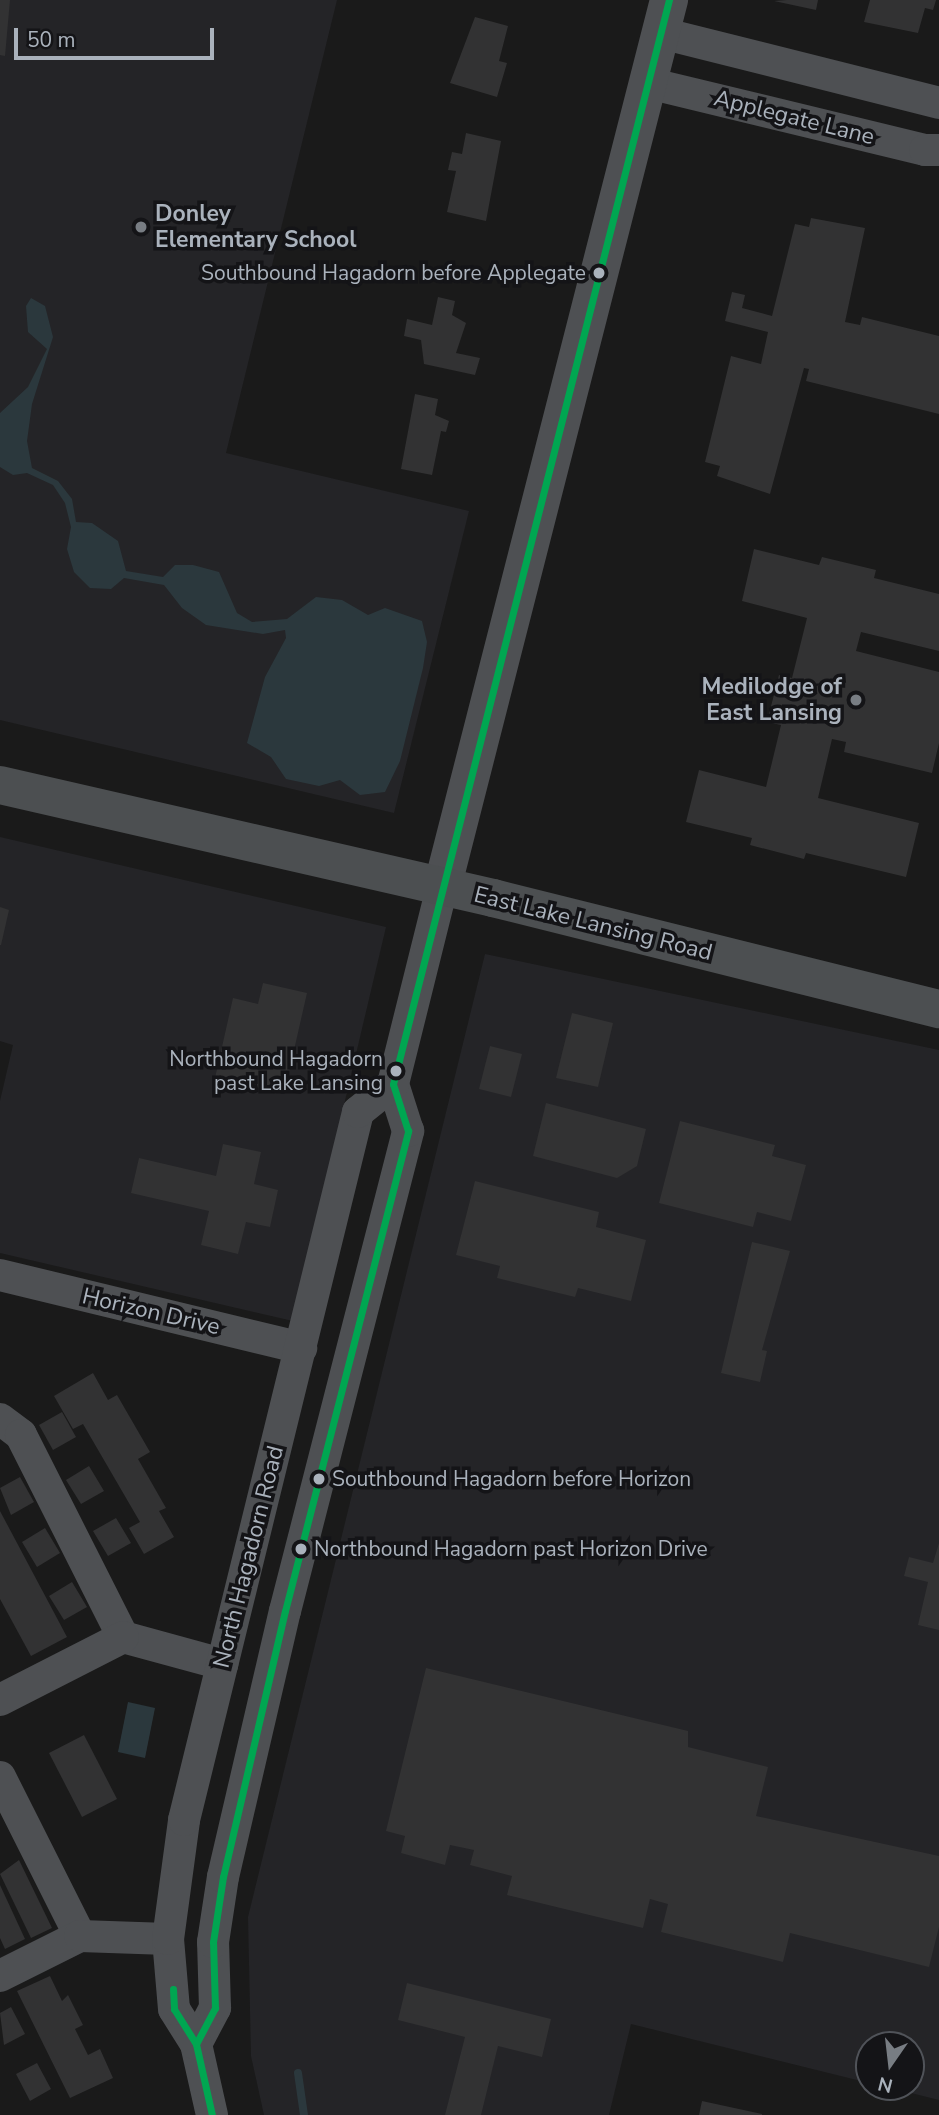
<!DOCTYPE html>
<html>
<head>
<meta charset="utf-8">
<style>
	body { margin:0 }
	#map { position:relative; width:939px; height:2115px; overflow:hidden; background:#1a1a1a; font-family:"Nunito Sans",sans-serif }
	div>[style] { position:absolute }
	.built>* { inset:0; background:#242427 }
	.water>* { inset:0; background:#2b383d }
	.stream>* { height:8px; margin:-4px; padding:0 4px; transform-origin:4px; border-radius:4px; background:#2b383d }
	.building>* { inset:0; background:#323233 }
	.minor>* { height:32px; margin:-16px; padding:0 16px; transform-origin:16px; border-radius:16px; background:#4e5053 }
	.tertiary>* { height:38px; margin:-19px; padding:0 19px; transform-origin:19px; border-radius:19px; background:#4e5053 }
	.secondary>* { height:38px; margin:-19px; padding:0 19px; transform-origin:19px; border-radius:19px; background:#4c4f51 }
	.bus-1>* { height:7px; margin:-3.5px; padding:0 3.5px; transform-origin:3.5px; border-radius:3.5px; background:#00a651 }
	.dots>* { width:19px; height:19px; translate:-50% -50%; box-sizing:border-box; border:4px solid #141417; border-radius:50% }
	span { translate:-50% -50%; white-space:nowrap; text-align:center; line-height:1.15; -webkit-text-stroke:7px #141417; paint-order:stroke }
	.bus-label { font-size:21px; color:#aab2bc }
	.right { translate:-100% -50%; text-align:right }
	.left { translate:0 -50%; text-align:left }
	.street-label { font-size:23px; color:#aab2bc }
	.poi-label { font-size:23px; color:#aab2bc; font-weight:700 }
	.north { position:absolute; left:855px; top:2031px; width:70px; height:70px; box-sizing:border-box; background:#141417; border:2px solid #505359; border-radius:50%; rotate:194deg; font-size:19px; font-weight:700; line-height:28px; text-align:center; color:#aab2bc }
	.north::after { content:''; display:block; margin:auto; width:24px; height:32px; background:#787d83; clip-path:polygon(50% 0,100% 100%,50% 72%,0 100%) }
	.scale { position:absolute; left:14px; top:28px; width:200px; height:32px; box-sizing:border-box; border:4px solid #aab2bc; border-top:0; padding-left:9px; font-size:21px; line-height:24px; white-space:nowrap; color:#aab2bc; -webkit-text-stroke:5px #141417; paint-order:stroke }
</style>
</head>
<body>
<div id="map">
	<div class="built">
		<i style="clip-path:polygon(0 0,337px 0,226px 453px,469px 511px,394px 813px,0 720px)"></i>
		<i style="clip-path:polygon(0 837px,386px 927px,293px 1321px,0 1253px,0 1101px,13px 1045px,0 1041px)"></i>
		<i style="clip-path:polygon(485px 954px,939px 1050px,939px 2100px,887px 2087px,911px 2087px,911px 2045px,869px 2045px,869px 2083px,631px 2024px,609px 2115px,264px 2115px,251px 2056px,248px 1917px)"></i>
	</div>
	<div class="water">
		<i style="clip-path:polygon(31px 298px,45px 306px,53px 337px,32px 404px,27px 441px,32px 468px,58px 481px,72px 499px,76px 522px,92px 523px,118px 541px,126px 571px,163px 577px,175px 565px,193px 565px,219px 572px,237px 613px,252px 622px,287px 619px,316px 597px,342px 600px,368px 615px,385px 608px,422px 621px,427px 642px,423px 668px,400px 761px,385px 792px,360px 795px,340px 780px,319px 786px,286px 779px,271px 757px,247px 743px,265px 677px,286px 638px,285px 630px,263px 634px,206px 625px,182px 608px,164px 585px,124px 578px,111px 589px,90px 588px,74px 572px,67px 549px,71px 527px,65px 503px,53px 485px,27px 473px,13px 475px,0 467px,0 413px,28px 387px,47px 349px,28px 332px,26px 306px)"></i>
		<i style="clip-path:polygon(128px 1702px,155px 1708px,145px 1758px,118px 1752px)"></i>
	</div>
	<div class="stream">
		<i style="left:298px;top:2073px;width:42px;rotate:81.9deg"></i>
	</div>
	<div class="building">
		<i style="clip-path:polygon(0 0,10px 0,5px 56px,0 55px)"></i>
		<i style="clip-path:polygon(787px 0,818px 0,816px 10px,774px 1px)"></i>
		<i style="clip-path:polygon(870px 0,936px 0,933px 10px,925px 8px,918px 33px,864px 22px)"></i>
		<i style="clip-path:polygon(475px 17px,508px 26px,499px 61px,507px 63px,497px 97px,450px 83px)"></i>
		<i style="clip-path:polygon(466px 133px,501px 141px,486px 221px,447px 212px,456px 171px,448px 170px,452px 152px,462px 154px)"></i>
		<i style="clip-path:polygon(811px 218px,865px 228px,845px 322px,860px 325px,862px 317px,939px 336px,939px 414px,806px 381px,809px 369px,804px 368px,770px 494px,717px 476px,720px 466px,705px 462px,731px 356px,761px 364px,768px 332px,725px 321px,732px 292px,745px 295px,742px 308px,772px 316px,795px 224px,809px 227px)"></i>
		<i style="clip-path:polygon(438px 297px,455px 301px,452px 315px,466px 323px,456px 353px,480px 358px,475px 375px,424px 364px,421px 340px,404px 336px,407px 319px,432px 325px)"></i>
		<i style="clip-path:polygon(415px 394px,438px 399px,435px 415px,449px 421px,446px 432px,441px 431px,432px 475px,401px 469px)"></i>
		<i style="clip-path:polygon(754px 549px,819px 565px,822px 557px,876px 570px,874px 578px,939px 594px,939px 651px,861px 632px,856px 651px,939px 672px,939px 743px,932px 773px,844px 752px,846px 742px,832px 739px,818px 798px,919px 823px,906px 877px,806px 853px,804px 859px,750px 845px,752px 838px,686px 822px,699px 770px,766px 787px,781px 725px,767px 722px,779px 675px,792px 678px,807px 618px,742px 601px)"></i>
		<i style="clip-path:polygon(0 907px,9px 910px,1px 945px,0 945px)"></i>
		<i style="clip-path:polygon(263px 983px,307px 993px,287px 1081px,276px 1078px,273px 1091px,215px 1078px,233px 998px,258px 1004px)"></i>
		<i style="clip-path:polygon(572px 1013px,613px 1023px,598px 1087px,556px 1078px)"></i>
		<i style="clip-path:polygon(490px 1046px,522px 1054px,511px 1097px,479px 1089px)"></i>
		<i style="clip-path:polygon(546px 1103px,646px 1129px,637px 1166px,617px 1178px,533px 1156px)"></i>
		<i style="clip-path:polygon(680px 1121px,775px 1145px,772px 1156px,806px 1165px,791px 1221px,757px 1212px,753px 1227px,659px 1203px)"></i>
		<i style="clip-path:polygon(223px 1144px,261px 1152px,254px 1184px,278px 1190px,270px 1227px,246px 1222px,238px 1254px,201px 1245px,209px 1211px,131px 1193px,139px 1158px,216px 1176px)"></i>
		<i style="clip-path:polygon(475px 1181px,599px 1212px,596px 1227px,646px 1240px,631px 1301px,578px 1288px,575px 1297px,497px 1278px,500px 1266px,456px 1255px)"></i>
		<i style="clip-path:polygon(752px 1242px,790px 1251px,762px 1350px,767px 1351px,760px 1382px,721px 1373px)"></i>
		<i style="clip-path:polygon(93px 1373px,108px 1400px,117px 1395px,150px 1452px,138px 1459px,166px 1508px,159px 1511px,174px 1537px,144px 1554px,129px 1528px,140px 1522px,83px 1424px,73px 1429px,54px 1396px)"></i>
		<i style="clip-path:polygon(62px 1412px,76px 1437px,53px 1450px,39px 1425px)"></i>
		<i style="clip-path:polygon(89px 1466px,104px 1491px,81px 1504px,66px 1480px)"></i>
		<i style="clip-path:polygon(20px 1477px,34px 1502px,11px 1515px,0 1488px)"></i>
		<i style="clip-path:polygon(0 1511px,67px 1637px,31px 1656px,0 1599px)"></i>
		<i style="clip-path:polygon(116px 1518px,131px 1543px,108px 1556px,93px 1531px)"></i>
		<i style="clip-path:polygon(45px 1528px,60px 1553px,37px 1567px,22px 1542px)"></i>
		<i style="clip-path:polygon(939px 1543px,939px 1630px,918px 1625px,928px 1582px,904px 1576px,909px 1557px,933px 1563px)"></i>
		<i style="clip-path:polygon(72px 1582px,87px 1607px,64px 1620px,49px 1596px)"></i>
		<i style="clip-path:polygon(426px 1668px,688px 1731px,688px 1747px,768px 1767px,756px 1816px,939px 1856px,939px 1927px,929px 1967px,790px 1933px,783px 1962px,661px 1932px,668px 1904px,650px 1899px,643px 1928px,507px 1895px,512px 1876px,470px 1865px,474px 1850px,450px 1845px,445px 1865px,401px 1853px,405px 1836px,386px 1831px)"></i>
		<i style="clip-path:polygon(84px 1735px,117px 1799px,82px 1817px,49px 1753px)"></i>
		<i style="clip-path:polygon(19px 1860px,52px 1928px,31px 1938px,0 1874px)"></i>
		<i style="clip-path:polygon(0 1885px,25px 1939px,5px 1949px,0 1938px)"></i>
		<i style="clip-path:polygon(50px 1976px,62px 2001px,68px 1995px,83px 2025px,75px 2029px,88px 2055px,100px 2049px,113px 2078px,70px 2098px,17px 1991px)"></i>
		<i style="clip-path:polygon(407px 1983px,551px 2019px,542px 2057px,498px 2046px,481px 2115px,445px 2115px,465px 2037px,398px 2020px)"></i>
		<i style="clip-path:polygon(11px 2007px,25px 2034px,4px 2045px,0 2013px)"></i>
		<i style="clip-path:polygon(37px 2063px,51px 2089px,30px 2101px,16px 2074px)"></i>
		<i style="clip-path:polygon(702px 2101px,762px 2114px,762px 2115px,699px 2115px)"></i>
	</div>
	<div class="minor">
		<i style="left:661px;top:33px;width:287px;rotate:14.1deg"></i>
		<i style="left:648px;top:83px;width:285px;rotate:13.6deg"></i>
		<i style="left:925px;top:150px;width:14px"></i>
		<i style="left:0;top:1275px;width:310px;rotate:13.6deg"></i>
		<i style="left:0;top:1419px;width:26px;rotate:37deg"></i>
		<i style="left:21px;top:1435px;width:226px;rotate:63.2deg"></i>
		<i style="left:123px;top:1637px;width:103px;rotate:15.3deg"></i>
		<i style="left:0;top:1700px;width:138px;rotate:-27.1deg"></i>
		<i style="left:0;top:1777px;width:178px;rotate:63.3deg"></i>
		<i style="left:0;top:1976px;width:89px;rotate:-26.6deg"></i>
		<i style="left:80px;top:1936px;width:88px;rotate:2deg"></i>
		<i style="left:196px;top:2044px;width:41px;rotate:-62.2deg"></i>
		<i style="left:215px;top:2008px;width:66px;rotate:-91.7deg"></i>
		<i style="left:213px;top:1942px;width:66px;rotate:-81.3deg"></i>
		<i style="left:223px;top:1877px;width:273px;rotate:-76.9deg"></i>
		<i style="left:285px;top:1611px;width:496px;rotate:-75.6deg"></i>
		<i style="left:408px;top:1131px;width:49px;rotate:-107.7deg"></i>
		<i style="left:393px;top:1084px;width:202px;rotate:-76deg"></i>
		<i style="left:212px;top:2115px;width:73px;rotate:-102.7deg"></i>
		<i style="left:196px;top:2044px;width:41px;rotate:-122.2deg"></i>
		<i style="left:174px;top:2009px;width:70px;rotate:-94.9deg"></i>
		<i style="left:168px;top:1939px;width:120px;rotate:-82.3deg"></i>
		<i style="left:184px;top:1820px;width:729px;rotate:-76.19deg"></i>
		<i style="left:358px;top:1112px;width:45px;rotate:-38.7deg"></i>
	</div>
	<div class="tertiary">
		<i style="left:442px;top:888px;width:917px;rotate:-75.66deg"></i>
	</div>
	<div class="secondary">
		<i style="left:0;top:785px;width:506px;rotate:12.91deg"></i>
		<i style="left:493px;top:898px;width:460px;rotate:14deg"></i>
	</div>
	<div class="bus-1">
		<i style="left:173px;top:1989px;width:20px;rotate:87deg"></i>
		<i style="left:174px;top:2009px;width:41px;rotate:57.8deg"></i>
		<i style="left:196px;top:2044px;width:73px;rotate:77.3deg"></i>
		<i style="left:196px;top:2044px;width:41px;rotate:-62.2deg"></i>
		<i style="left:215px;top:2008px;width:66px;rotate:-91.7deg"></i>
		<i style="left:213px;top:1942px;width:66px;rotate:-81.3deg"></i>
		<i style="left:223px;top:1877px;width:273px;rotate:-76.9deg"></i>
		<i style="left:285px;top:1611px;width:496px;rotate:-75.6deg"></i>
		<i style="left:408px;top:1131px;width:49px;rotate:-107.7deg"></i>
		<i style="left:393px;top:1084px;width:1119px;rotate:-75.72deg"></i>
	</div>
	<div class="dots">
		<i style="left:141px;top:227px;background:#787d83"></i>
		<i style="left:599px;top:273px;background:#aab2bc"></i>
		<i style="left:856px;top:700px;background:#787d83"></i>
		<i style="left:396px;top:1071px;background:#aab2bc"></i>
		<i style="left:319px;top:1479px;background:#aab2bc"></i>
		<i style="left:301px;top:1549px;background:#aab2bc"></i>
	</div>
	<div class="bus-label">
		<span class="right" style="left:586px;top:273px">Southbound Hagadorn before Applegate</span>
		<span class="right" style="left:383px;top:1071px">Northbound Hagadorn<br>past Lake Lansing</span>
		<span class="left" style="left:332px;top:1479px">Southbound Hagadorn before Horizon</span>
		<span class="left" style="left:314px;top:1549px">Northbound Hagadorn past Horizon Drive</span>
	</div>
	<div class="street-label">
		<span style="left:794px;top:118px;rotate:14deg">Applegate Lane</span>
		<span style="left:593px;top:924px;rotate:14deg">East Lake Lansing Road</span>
		<span style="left:151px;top:1312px;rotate:13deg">Horizon Drive</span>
		<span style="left:249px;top:1557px;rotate:-76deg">North Hagadorn Road</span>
	</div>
	<div class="poi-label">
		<span class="left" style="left:155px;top:227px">Donley<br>Elementary School</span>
		<span class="right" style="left:842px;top:700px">Medilodge of<br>East Lansing</span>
	</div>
	<div class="north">N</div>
	<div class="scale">50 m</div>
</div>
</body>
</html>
